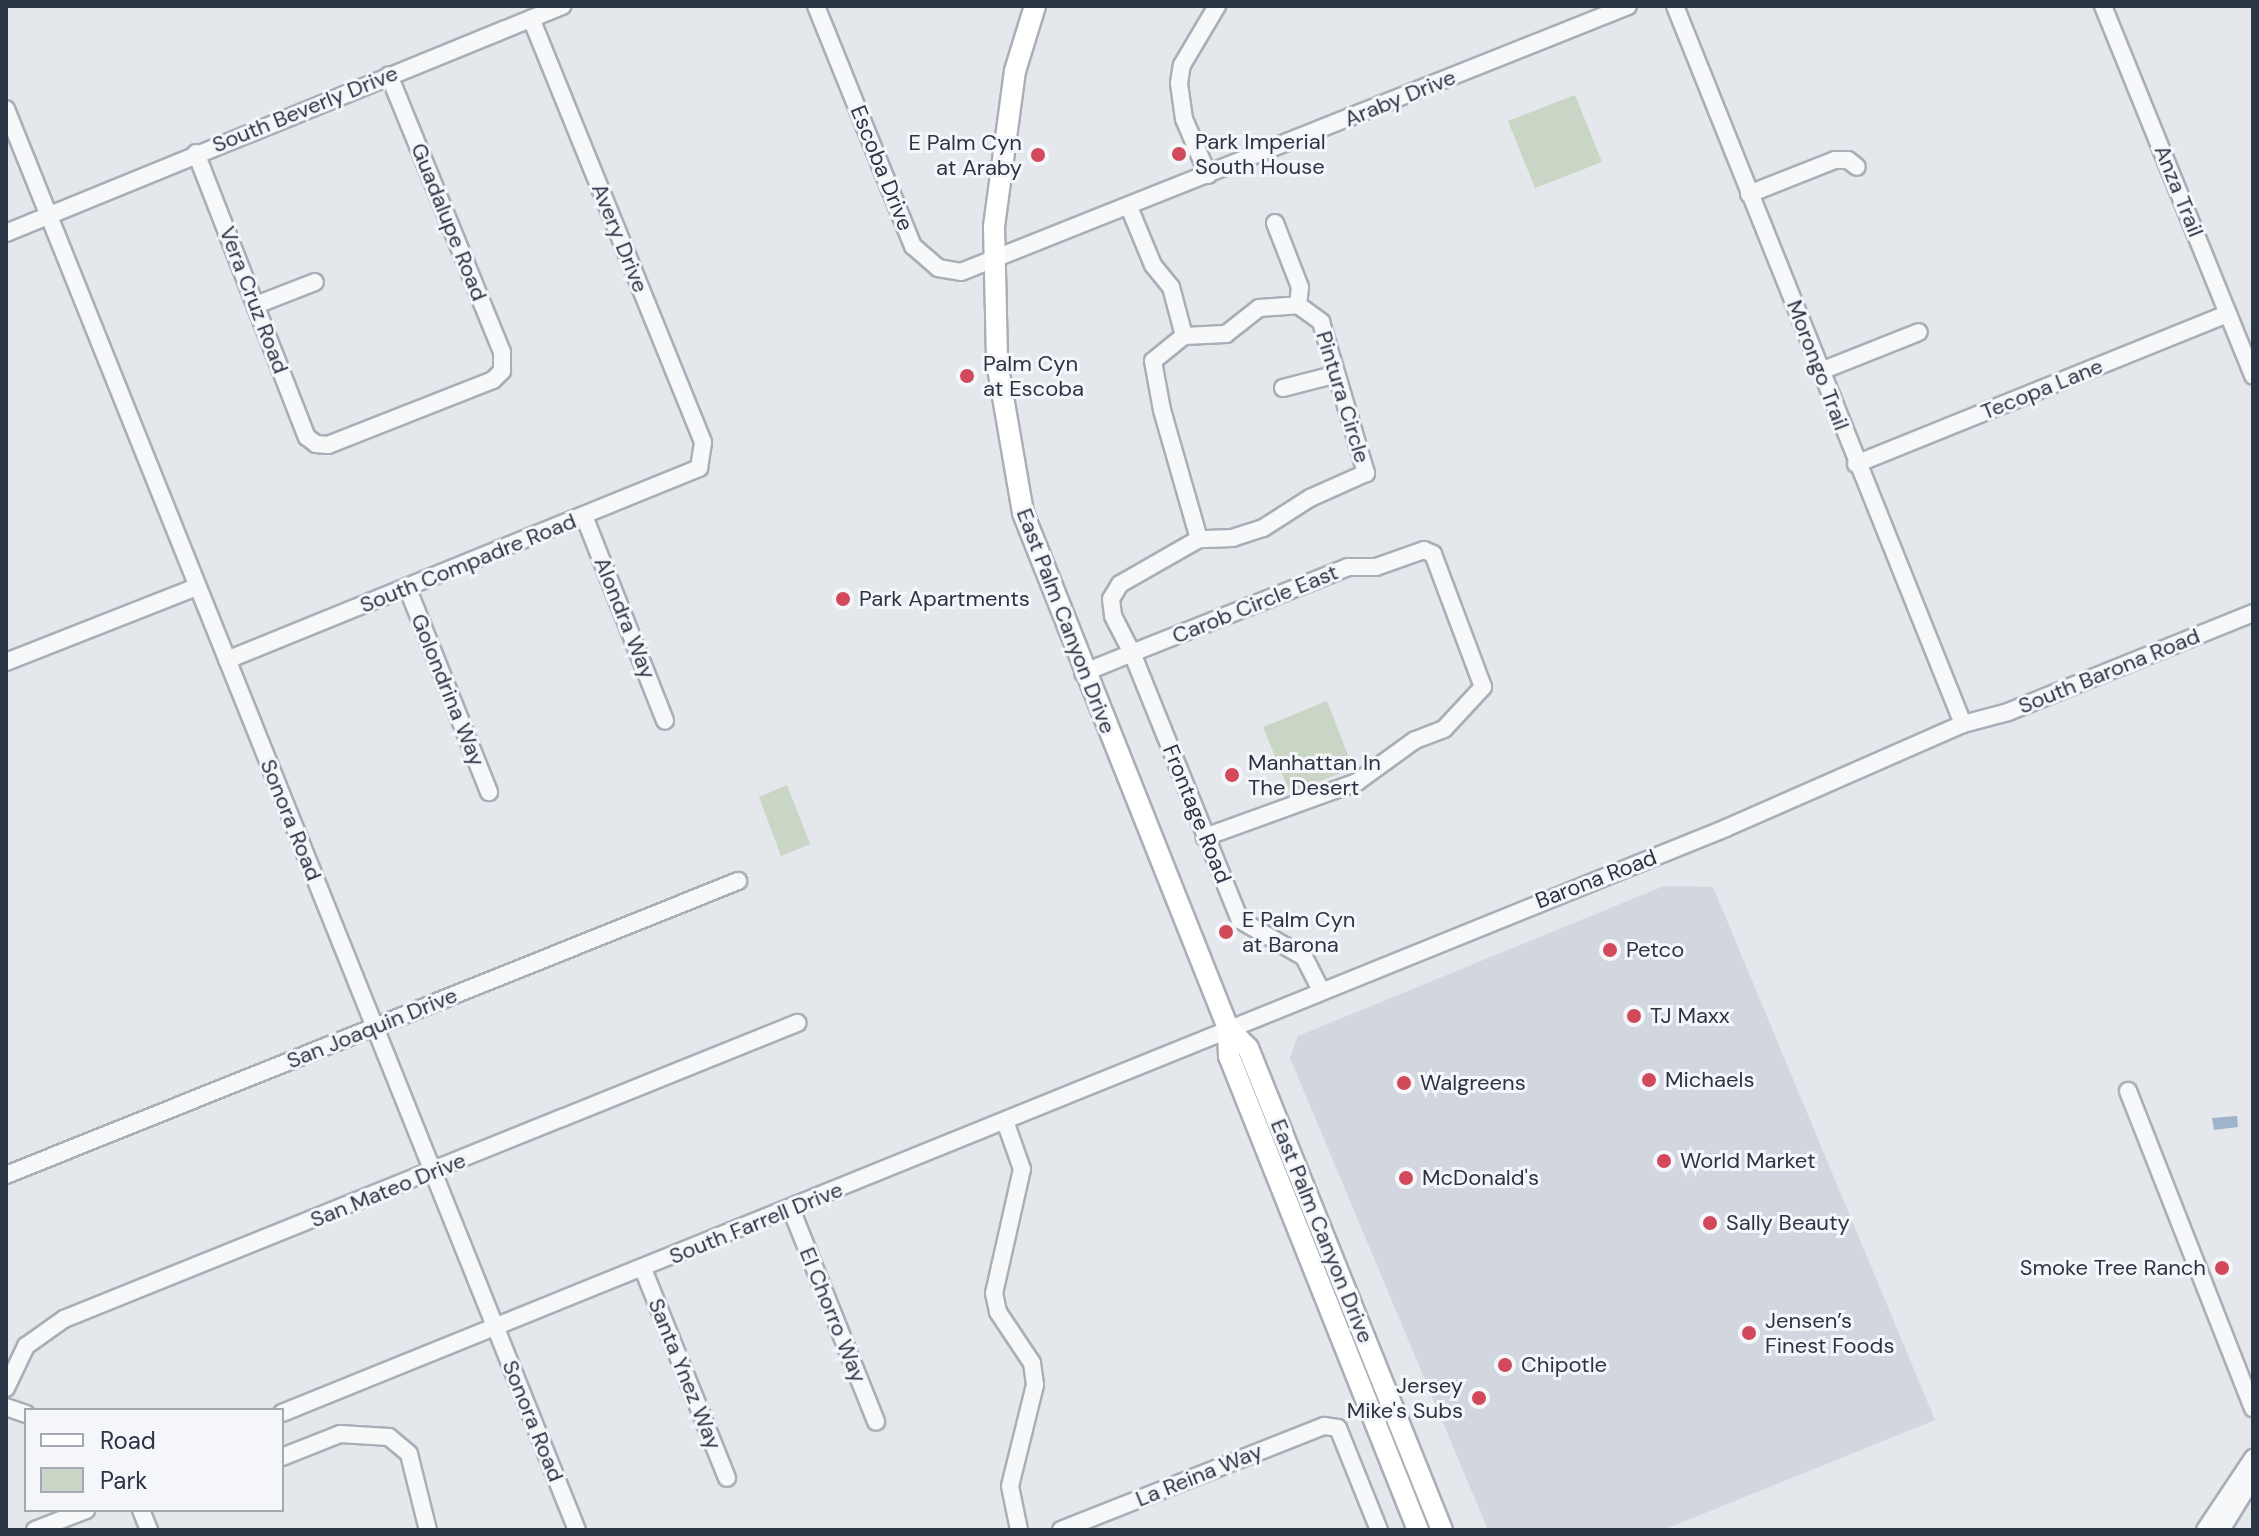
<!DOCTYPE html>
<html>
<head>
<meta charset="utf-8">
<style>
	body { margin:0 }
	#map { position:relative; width:2259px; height:1536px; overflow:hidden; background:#e4e7ec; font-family:"DM Sans",sans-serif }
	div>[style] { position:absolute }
	.built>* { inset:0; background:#d2d6de }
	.green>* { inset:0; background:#c9d6c5 }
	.water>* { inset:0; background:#9fb4cc }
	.roads { filter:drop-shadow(2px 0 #a9aeb7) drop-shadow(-2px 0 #a9aeb7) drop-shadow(0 2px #a9aeb7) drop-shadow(0 -2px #a9aeb7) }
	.minor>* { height:16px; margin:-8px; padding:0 8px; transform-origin:8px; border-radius:8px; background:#f7f8fa }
	.major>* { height:20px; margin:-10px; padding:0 10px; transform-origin:10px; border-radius:10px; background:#fff }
	.dots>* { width:22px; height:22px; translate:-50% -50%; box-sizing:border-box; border:4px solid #f4f6f9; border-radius:50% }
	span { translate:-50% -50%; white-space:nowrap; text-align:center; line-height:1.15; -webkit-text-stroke:6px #f4f6f9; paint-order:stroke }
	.street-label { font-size:22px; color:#2b3445 }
	.poi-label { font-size:22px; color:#2b3445 }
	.left { translate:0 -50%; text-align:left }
	.right { translate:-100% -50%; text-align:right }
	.frame { position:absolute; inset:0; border:8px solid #2b3445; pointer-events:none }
	.legend { position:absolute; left:24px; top:1408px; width:260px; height:104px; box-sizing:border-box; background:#f4f6f9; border:2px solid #a4a8b1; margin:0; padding:10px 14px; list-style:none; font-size:24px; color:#2b3445 }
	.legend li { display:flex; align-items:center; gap:16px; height:40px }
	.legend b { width:40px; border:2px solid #a4a8b1 }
</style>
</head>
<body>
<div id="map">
	<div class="built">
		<i style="clip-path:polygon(1664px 886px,1713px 887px,1935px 1420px,1663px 1530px,1488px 1530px,1290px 1058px,1298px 1036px)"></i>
	</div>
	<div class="green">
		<i style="clip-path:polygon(1575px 95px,1602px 162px,1535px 188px,1508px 121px)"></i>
		<i style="clip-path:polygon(1327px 701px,1353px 768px,1290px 793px,1263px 727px)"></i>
		<i style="clip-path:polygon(787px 785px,810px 844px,781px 856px,759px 797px)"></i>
	</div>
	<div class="water">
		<i style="clip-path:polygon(2237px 1116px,2238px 1127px,2214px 1130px,2212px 1118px)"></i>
	</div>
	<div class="roads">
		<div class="minor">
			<i style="left:816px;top:6px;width:259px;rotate:68deg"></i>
			<i style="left:913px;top:246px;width:33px;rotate:41deg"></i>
			<i style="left:938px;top:268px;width:23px;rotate:10deg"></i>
			<i style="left:961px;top:272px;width:718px;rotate:-21.74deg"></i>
			<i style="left:1675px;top:6px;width:774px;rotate:68.14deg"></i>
			<i style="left:2103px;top:6px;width:399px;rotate:67.9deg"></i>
			<i style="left:6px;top:109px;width:1531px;rotate:68.11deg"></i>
			<i style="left:196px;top:153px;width:305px;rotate:68.7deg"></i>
			<i style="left:307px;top:437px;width:11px;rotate:38deg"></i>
			<i style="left:316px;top:444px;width:12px;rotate:5deg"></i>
			<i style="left:328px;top:445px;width:177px;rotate:-21.5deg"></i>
			<i style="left:493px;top:380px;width:13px;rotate:-45deg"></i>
			<i style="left:502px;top:371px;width:19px;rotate:-90deg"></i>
			<i style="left:502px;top:352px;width:299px;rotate:-112.2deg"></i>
			<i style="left:1208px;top:175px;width:61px;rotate:-113.2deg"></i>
			<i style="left:1184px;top:119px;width:36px;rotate:-98deg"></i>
			<i style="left:1179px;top:83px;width:18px;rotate:-81deg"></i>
			<i style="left:1182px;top:65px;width:69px;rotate:-59.3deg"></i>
			<i style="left:1749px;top:194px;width:92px;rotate:-21.6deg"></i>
			<i style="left:1835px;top:160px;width:13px"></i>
			<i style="left:1848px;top:160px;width:11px;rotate:38deg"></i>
			<i style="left:1129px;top:207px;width:63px;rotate:67.5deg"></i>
			<i style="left:1153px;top:265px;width:28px;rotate:51deg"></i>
			<i style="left:1171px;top:287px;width:51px;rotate:75.1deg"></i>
			<i style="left:1275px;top:223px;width:69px;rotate:68.7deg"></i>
			<i style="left:1300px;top:287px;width:18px;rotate:96deg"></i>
			<i style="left:6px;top:233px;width:601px;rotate:-22.21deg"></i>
			<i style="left:256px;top:305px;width:63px;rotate:-21.3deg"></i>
			<i style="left:1298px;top:305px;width:29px;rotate:36deg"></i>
			<i style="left:1321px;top:322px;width:158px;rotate:73.4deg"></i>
			<i style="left:1366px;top:473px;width:61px;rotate:155.9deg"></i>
			<i style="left:1310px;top:498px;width:56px;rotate:147.4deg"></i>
			<i style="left:1263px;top:528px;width:32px;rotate:162deg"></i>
			<i style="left:1233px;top:538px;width:34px;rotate:178deg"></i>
			<i style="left:1199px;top:539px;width:134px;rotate:-106deg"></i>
			<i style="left:1162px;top:410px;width:50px;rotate:-100.4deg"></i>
			<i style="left:1153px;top:361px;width:40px;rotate:-39deg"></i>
			<i style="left:1184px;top:336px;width:42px;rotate:-2.7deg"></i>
			<i style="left:1226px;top:334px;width:42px;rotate:-38.2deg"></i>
			<i style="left:1259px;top:308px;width:39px;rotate:-4deg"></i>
			<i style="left:1821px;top:371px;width:105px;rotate:-21.7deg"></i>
			<i style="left:1283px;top:388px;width:52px;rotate:-14.6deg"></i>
			<i style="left:1856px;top:464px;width:401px;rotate:-22deg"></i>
			<i style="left:584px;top:516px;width:220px;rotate:68.4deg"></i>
			<i style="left:1199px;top:539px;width:91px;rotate:150.3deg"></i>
			<i style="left:1120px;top:584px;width:17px;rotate:121deg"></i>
			<i style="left:1111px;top:599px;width:17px;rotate:83deg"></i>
			<i style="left:1113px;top:616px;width:42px;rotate:62.8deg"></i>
			<i style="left:1132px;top:653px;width:232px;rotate:-21.7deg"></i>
			<i style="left:1348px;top:567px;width:28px"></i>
			<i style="left:1376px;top:567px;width:51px;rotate:-19.5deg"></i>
			<i style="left:1424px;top:550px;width:10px;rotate:24deg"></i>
			<i style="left:1433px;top:554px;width:142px;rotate:69.4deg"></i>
			<i style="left:1483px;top:687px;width:57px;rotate:132.9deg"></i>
			<i style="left:1444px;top:729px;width:31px;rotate:159deg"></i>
			<i style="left:1415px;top:740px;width:72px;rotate:144.1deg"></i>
			<i style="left:1357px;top:782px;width:162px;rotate:160.1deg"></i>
			<i style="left:407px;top:587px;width:221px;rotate:68.2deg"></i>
			<i style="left:227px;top:660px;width:510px;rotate:-22.14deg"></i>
			<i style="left:699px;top:468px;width:26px;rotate:-81deg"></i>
			<i style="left:703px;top:442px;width:457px;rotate:-112.1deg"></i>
			<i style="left:6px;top:662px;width:204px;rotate:-21.5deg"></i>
			<i style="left:1083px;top:673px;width:53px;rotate:-22.2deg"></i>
			<i style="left:1132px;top:653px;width:288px;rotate:68deg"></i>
			<i style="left:1240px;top:920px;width:74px;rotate:30deg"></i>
			<i style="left:1304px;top:957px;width:37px;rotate:63deg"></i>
			<i style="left:2128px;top:1091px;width:341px;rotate:68.5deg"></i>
			<i style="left:1005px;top:1121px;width:51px;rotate:70.5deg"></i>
			<i style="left:1022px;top:1169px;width:127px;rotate:102.7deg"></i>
			<i style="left:994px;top:1293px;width:19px;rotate:78deg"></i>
			<i style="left:998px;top:1312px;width:61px;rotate:56.3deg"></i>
			<i style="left:1032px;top:1363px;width:22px;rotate:82deg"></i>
			<i style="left:1035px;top:1385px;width:104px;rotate:103.9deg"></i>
			<i style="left:1010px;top:1486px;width:45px;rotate:78.4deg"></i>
			<i style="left:6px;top:1175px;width:789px;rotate:-21.88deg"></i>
			<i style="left:791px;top:1209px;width:229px;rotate:68.2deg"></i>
			<i style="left:643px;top:1269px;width:225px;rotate:68.1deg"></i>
			<i style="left:6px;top:1388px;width:47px;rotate:-64.5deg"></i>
			<i style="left:26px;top:1346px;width:47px;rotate:-35.4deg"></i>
			<i style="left:64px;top:1319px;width:791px;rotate:-21.99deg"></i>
			<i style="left:6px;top:1407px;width:21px;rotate:19deg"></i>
			<i style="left:282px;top:1413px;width:1558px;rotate:-22.05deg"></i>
			<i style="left:1726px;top:828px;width:259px;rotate:-23.7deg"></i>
			<i style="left:1963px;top:724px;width:47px;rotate:-14.9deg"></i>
			<i style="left:2008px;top:712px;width:264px;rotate:-22deg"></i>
			<i style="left:282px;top:1457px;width:62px;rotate:-21.6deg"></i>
			<i style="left:340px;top:1434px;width:49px;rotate:3.5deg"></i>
			<i style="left:389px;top:1437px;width:26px;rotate:40deg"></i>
			<i style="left:409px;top:1454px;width:78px;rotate:76deg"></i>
			<i style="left:141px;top:1510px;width:22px;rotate:68deg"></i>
			<i style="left:35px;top:1530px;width:55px;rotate:-21.4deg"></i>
			<i style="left:1061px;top:1530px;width:283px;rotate:-21.6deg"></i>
			<i style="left:1324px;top:1426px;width:14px;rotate:8deg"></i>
			<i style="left:1338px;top:1428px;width:110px;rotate:68.1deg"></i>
			<i style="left:2205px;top:1530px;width:87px;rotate:-56.3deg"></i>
			<i style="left:2221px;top:1530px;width:61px;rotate:-58.4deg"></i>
		</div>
		<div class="major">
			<i style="left:1035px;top:6px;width:68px;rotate:107.1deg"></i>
			<i style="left:1015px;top:71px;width:156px;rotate:97.7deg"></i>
			<i style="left:994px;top:226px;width:136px;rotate:88.7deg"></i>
			<i style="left:997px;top:362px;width:153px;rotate:80.2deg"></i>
			<i style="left:1023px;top:513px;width:554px;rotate:68.29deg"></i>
			<i style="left:1228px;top:1028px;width:28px;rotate:88deg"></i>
			<i style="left:1229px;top:1056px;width:510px;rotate:68.26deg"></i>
			<i style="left:1228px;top:1028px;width:28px;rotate:45deg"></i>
			<i style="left:1248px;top:1048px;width:520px;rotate:68.08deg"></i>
		</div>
	</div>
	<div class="dots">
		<i style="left:1179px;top:154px;background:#d1495b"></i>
		<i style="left:1038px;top:155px;background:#d1495b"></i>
		<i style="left:967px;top:376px;background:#d1495b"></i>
		<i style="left:843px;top:599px;background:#d1495b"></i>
		<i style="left:1232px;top:775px;background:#d1495b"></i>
		<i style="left:1226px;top:932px;background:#d1495b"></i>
		<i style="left:1610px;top:950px;background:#d1495b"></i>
		<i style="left:1634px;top:1016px;background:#d1495b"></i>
		<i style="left:1649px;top:1080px;background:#d1495b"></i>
		<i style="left:1404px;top:1083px;background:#d1495b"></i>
		<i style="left:1664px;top:1161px;background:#d1495b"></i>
		<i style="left:1406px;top:1178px;background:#d1495b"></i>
		<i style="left:1710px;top:1223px;background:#d1495b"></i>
		<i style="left:2222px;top:1268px;background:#d1495b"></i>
		<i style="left:1749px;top:1333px;background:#d1495b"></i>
		<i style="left:1505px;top:1365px;background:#d1495b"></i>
		<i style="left:1479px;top:1398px;background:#d1495b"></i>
	</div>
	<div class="street-label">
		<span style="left:1400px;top:98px;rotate:-22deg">Araby Drive</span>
		<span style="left:305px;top:109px;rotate:-22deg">South Beverly Drive</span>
		<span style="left:882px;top:168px;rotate:68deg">Escoba Drive</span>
		<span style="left:2179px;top:191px;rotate:68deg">Anza Trail</span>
		<span style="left:449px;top:222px;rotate:68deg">Guadalupe Road</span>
		<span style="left:620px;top:238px;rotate:68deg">Avery Drive</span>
		<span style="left:254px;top:300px;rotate:69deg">Vera Cruz Road</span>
		<span style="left:1818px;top:365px;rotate:69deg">Morongo Trail</span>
		<span style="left:2042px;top:389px;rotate:-22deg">Tecopa Lane</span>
		<span style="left:1343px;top:397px;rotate:73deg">Pintura Circle</span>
		<span style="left:468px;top:563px;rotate:-22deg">South Compadre Road</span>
		<span style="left:1255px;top:604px;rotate:-22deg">Carob Circle East</span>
		<span style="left:625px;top:618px;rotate:68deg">Alondra Way</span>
		<span style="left:1066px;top:621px;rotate:69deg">East Palm Canyon Drive</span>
		<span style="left:2109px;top:671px;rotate:-22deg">South Barona Road</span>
		<span style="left:448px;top:690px;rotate:68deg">Golondrina Way</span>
		<span style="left:1197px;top:814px;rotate:68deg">Frontage Road</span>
		<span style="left:291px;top:820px;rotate:68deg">Sonora Road</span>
		<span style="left:1596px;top:879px;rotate:-21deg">Barona Road</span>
		<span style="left:372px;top:1028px;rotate:-22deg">San Joaquin Drive</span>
		<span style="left:388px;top:1190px;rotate:-22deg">San Mateo Drive</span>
		<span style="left:756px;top:1223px;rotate:-22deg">South Farrell Drive</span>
		<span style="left:1322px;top:1231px;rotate:68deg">East Palm Canyon Drive</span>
		<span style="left:833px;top:1315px;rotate:68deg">El Chorro Way</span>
		<span style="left:685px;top:1374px;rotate:68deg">Santa Ynez Way</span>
		<span style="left:533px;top:1421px;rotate:68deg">Sonora Road</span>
		<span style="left:1199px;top:1475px;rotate:-22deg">La Reina Way</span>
	</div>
	<div class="poi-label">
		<span class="left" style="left:1195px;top:154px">Park Imperial<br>South House</span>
		<span class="right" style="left:1022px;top:155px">E Palm Cyn<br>at Araby</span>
		<span class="left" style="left:983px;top:376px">Palm Cyn<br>at Escoba</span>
		<span class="left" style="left:859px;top:599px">Park Apartments</span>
		<span class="left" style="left:1248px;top:775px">Manhattan In<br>The Desert</span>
		<span class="left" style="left:1242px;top:932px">E Palm Cyn<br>at Barona</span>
		<span class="left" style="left:1626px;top:950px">Petco</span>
		<span class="left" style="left:1650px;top:1016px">TJ Maxx</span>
		<span class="left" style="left:1665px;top:1080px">Michaels</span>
		<span class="left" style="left:1420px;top:1083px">Walgreens</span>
		<span class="left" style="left:1680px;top:1161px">World Market</span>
		<span class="left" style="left:1422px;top:1178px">McDonald's</span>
		<span class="left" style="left:1726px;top:1223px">Sally Beauty</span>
		<span class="right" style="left:2206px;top:1268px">Smoke Tree Ranch</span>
		<span class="left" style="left:1765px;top:1333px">Jensen’s<br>Finest Foods</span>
		<span class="left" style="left:1521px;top:1365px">Chipotle</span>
		<span class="right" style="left:1463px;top:1398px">Jersey<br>Mike's Subs</span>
	</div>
	<div class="frame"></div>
	<ul class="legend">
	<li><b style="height:10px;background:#fff"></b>Road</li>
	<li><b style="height:22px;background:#c9d6c5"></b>Park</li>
	</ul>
</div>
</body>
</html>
